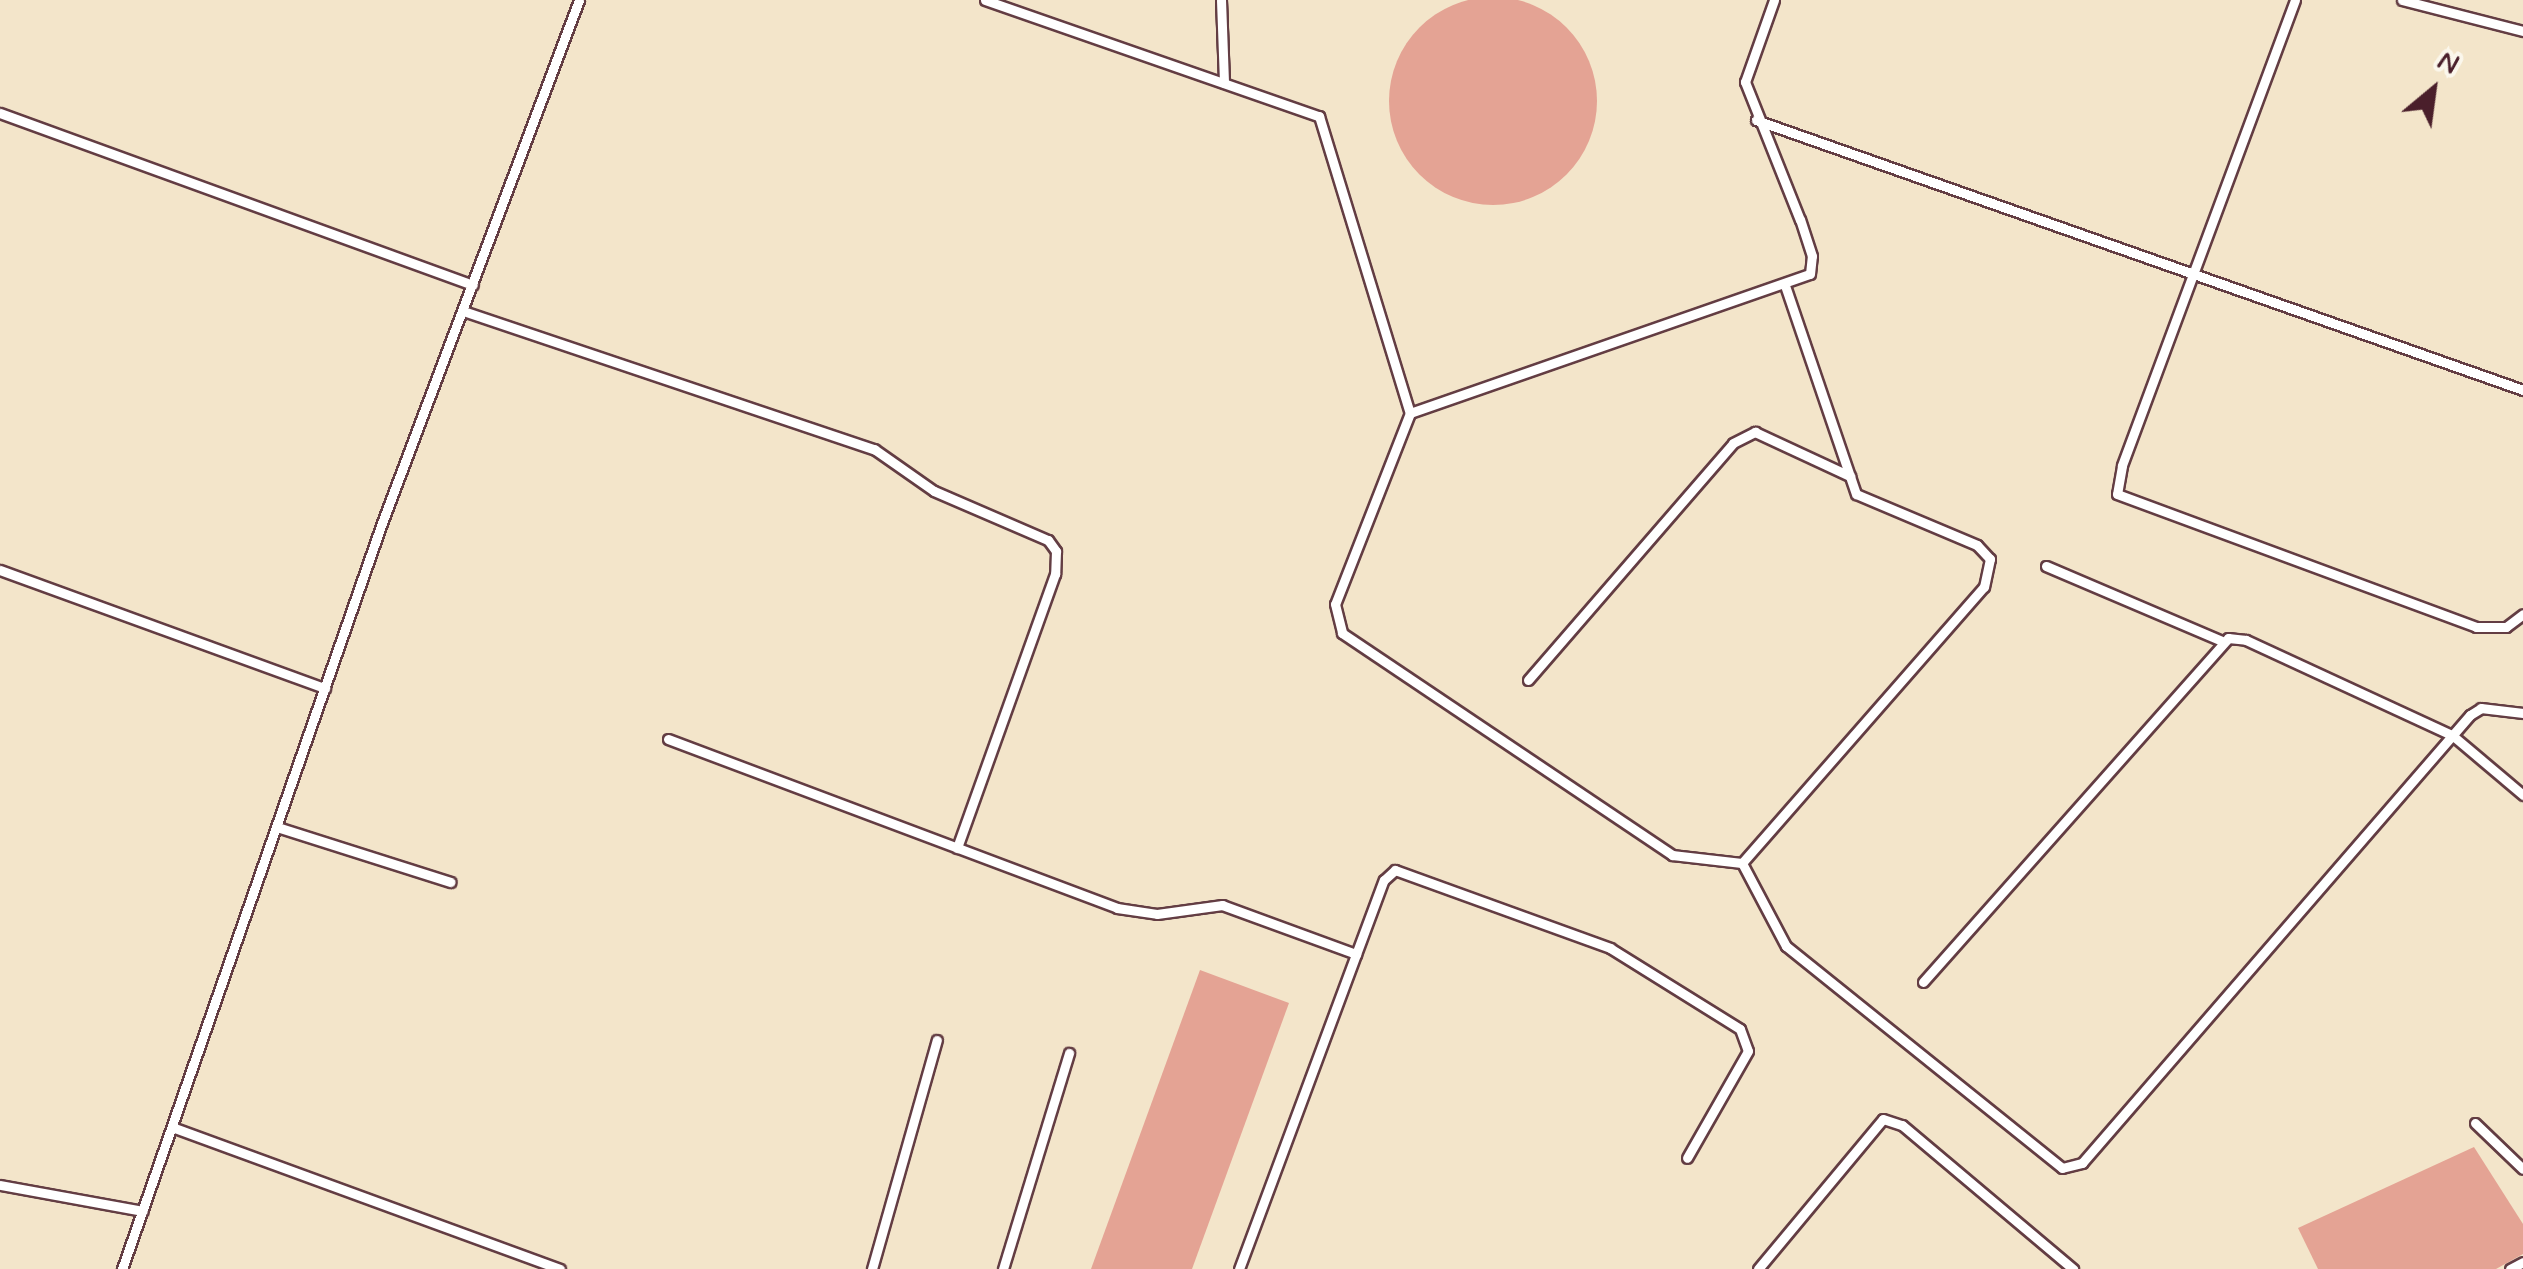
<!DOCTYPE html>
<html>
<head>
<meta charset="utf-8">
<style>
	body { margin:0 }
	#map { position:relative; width:2523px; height:1269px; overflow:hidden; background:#f3e5ca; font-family:Mynerve,sans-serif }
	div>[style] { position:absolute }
	.building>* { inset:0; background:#e4a394 }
	.round { border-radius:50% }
	.roads { filter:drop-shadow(2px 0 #633d43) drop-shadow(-2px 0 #633d43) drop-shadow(0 2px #633d43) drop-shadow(0 -2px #633d43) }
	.service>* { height:9px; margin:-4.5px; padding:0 4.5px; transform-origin:4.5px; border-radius:4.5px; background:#fff }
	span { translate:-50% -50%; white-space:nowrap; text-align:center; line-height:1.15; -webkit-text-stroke:8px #fbf7ec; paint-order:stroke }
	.north { position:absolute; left:2383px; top:40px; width:100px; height:100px; -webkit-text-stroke:8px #fbf7ec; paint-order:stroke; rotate:29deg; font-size:28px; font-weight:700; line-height:40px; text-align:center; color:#4a1f2b }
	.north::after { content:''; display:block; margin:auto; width:35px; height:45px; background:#4a1f2b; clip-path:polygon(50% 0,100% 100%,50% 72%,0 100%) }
</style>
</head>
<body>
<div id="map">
	<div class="building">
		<i class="round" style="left:1389px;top:-3px;width:208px;height:208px"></i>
		<i style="clip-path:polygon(1200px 970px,1289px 1003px,1192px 1269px,1091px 1269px)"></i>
		<i style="clip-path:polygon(2474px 1147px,2523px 1224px,2523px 1254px,2496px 1269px,2318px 1269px,2298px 1228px)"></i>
	</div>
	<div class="roads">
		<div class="service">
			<i style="left:985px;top:0;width:354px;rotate:19.2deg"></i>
			<i style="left:1319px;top:116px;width:311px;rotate:73deg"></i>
			<i style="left:1410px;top:413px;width:205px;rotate:111.4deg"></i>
			<i style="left:1335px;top:604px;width:30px;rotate:76deg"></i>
			<i style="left:1342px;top:633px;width:398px;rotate:33.9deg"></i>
			<i style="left:1672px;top:855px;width:70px;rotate:6.5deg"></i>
			<i style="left:1221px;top:0;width:83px;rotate:87.9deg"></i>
			<i style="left:2295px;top:0;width:497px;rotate:110.4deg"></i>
			<i style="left:2122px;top:466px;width:28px;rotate:100deg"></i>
			<i style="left:2117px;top:494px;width:383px;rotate:20.3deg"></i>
			<i style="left:2476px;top:627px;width:30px"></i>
			<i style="left:2506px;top:627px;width:21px;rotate:-37deg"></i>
			<i style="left:2402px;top:0;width:125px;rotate:14.4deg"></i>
			<i style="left:0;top:113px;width:503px;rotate:19.98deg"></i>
			<i style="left:1756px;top:120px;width:813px;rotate:19.39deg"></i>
			<i style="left:463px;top:311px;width:434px;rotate:18.6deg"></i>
			<i style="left:874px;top:449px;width:73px;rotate:35deg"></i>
			<i style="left:934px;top:491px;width:124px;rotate:23.3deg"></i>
			<i style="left:1048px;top:540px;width:14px;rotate:54deg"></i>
			<i style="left:1056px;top:551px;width:23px;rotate:92deg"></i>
			<i style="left:1055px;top:574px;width:291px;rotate:109.7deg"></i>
			<i style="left:1410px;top:413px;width:423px;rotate:-19.2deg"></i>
			<i style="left:1810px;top:274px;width:18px;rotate:-84deg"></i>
			<i style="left:1812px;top:256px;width:38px;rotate:-108deg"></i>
			<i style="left:1800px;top:220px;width:149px;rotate:-111.7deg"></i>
			<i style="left:1745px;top:82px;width:87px;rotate:-70.5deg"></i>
			<i style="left:2046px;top:566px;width:191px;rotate:23.1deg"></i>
			<i style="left:0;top:570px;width:346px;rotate:20deg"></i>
			<i style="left:1528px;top:680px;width:313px;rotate:-49.1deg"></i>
			<i style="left:1733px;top:443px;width:25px;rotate:-27deg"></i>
			<i style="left:1755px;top:432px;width:105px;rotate:24.9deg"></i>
			<i style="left:668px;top:739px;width:480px;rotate:20.6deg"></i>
			<i style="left:1117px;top:908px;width:40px;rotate:8.5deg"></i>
			<i style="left:1157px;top:914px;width:66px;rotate:-7.9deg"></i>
			<i style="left:1222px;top:905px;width:143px;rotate:20.1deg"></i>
			<i style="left:277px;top:827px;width:182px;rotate:17.6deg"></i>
			<i style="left:1742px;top:863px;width:94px;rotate:62.1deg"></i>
			<i style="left:1786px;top:946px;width:354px;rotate:38.8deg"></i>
			<i style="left:2062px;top:1168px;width:21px;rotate:-14deg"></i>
			<i style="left:2082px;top:1163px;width:593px;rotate:-49.11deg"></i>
			<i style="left:2470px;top:715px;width:13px;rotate:-32deg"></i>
			<i style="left:2481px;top:708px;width:42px;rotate:6.8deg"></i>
			<i style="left:1742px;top:863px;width:367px;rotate:-48.8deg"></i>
			<i style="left:1984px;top:587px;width:29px;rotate:-78deg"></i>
			<i style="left:1990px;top:559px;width:19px;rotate:-133deg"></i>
			<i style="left:1977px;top:545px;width:131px;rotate:-157.1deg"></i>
			<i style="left:1856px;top:494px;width:218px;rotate:-108.8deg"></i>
			<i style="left:1923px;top:982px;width:460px;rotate:-48.4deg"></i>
			<i style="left:2228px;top:638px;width:18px;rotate:6deg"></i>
			<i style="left:2246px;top:640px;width:227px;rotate:24.8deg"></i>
			<i style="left:2452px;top:735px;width:93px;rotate:40.2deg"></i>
			<i style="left:2475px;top:1123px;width:66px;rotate:43.8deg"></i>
			<i style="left:172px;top:1127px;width:413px;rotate:20.1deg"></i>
			<i style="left:0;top:1185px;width:145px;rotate:10.3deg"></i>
			<i style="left:122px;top:1269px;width:790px;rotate:-70.79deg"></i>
			<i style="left:382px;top:523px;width:559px;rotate:-69.36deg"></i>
			<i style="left:872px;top:1269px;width:238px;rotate:-74.2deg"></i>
			<i style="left:1003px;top:1269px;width:226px;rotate:-73deg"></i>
			<i style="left:1239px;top:1269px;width:415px;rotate:-69.6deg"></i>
			<i style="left:1384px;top:880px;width:15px;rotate:-42deg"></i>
			<i style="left:1395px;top:870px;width:229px;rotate:19.9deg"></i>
			<i style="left:1610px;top:948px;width:153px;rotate:31.9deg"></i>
			<i style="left:1740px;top:1029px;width:23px;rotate:70deg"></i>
			<i style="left:1748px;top:1051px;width:123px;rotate:119.7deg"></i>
			<i style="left:1758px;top:1269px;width:195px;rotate:-50.2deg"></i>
			<i style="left:1883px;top:1119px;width:20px;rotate:18deg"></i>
			<i style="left:1902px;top:1125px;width:224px;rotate:40.1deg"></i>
			<i style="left:2510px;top:1269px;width:15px;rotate:-28deg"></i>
		</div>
	</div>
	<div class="north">N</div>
</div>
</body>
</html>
